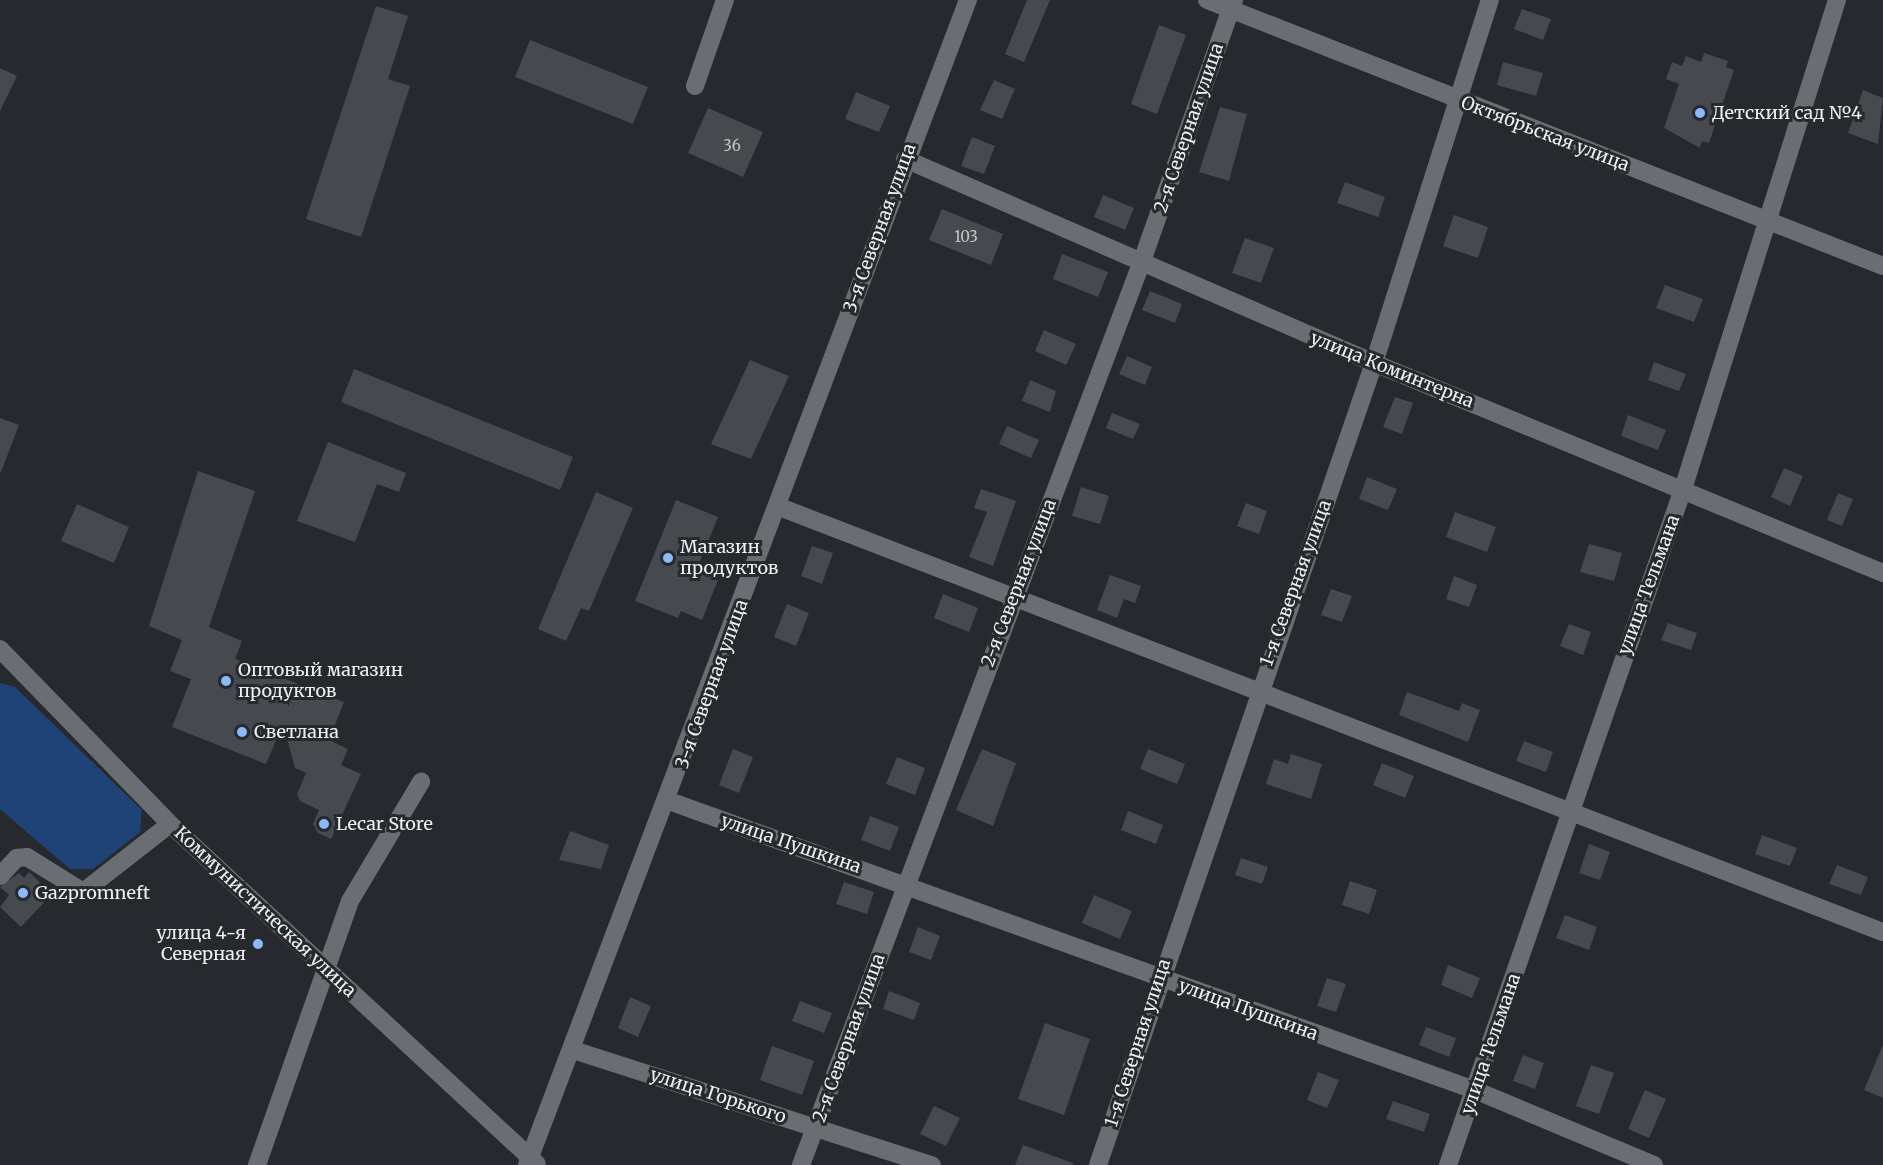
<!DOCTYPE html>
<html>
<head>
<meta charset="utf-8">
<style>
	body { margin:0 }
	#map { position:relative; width:1883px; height:1165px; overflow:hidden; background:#26292e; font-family:Merriweather,serif }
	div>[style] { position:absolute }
	.green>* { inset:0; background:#204377 }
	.building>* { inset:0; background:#464a4f }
	.minor>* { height:18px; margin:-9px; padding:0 9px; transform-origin:9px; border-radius:9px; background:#6a6e73 }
	.dots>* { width:16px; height:16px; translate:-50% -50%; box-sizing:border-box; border:3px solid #26292e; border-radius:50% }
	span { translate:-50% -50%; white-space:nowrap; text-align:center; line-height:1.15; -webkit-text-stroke:6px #26292e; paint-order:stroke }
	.number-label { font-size:15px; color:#c3c6c9 }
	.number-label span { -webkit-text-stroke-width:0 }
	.poi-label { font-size:18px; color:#edeff2 }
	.left { translate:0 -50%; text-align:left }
	.right { translate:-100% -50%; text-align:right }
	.street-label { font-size:18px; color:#edeff2 }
</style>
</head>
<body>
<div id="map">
	<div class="green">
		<i style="clip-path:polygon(0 683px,15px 687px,142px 810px,140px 832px,93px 869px,70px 869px,0 809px)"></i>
	</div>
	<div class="building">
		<i style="clip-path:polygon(1027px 0,1050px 0,1024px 62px,1005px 54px)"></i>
		<i style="clip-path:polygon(376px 6px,408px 16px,388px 79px,410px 86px,361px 237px,306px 219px)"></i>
		<i style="clip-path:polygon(1522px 9px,1551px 19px,1543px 40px,1514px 29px)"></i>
		<i style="clip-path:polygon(1159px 25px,1186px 35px,1157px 114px,1131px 104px)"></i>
		<i style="clip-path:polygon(530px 40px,648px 87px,633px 124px,515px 77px)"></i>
		<i style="clip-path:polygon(1704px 53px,1728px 61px,1726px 67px,1734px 70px,1709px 143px,1702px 141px,1700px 148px,1664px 128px,1679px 84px,1666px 79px,1672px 62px,1682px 66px,1686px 56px,1701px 62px)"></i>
		<i style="clip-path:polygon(1503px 62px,1543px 73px,1536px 96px,1497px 85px)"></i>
		<i style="clip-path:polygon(0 68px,17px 76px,0 111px)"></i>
		<i style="clip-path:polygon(994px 80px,1015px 89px,1002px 119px,980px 110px)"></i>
		<i style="clip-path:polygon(1863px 90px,1883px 98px,1878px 144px,1848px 133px)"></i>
		<i style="clip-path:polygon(856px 92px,890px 106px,879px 132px,845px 119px)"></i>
		<i style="clip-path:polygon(1220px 107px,1247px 114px,1229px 181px,1199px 172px)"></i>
		<i style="clip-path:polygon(708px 108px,763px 132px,743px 177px,688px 153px)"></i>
		<i style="clip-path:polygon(972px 137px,995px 146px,984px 174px,961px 166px)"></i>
		<i style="clip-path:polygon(1345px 182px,1385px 197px,1378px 217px,1337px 203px)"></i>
		<i style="clip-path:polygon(1103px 195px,1134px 208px,1125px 230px,1094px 217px)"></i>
		<i style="clip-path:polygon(942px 209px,1003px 234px,991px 265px,929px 240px)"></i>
		<i style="clip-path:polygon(1454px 215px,1488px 227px,1478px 258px,1443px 246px)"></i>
		<i style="clip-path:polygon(1245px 238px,1274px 248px,1261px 283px,1232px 273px)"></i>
		<i style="clip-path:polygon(1062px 254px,1108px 272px,1098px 297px,1053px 279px)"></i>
		<i style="clip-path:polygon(1665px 285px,1703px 299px,1694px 322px,1656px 308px)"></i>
		<i style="clip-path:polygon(1150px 291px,1182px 304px,1175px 323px,1142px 310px)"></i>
		<i style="clip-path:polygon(1044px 330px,1076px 344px,1066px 365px,1035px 351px)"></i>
		<i style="clip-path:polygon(1127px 356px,1152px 367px,1145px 385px,1119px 374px)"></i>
		<i style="clip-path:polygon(750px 360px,789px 376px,751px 459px,711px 444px)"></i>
		<i style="clip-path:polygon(1654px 362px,1686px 374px,1679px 391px,1648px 380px)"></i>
		<i style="clip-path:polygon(354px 369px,573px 457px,560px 490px,341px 402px)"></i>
		<i style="clip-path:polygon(1030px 380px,1056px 391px,1050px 412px,1022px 401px)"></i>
		<i style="clip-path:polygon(1395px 397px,1413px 403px,1402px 434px,1383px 427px)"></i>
		<i style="clip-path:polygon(1112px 413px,1140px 424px,1133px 439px,1106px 428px)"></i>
		<i style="clip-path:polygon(1628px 415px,1666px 430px,1658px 450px,1621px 436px)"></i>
		<i style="clip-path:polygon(0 418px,19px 425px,1px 472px,0 472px)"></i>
		<i style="clip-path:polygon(1007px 426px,1039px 440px,1031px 458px,999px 444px)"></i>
		<i style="clip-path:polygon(328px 442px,406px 473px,399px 492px,377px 484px,355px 542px,297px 521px)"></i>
		<i style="clip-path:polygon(1784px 468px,1803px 476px,1790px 506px,1771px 497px)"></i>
		<i style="clip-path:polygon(198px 471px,255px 491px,209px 627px,242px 641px,235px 659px,344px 702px,329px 740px,348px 749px,341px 765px,361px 774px,331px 839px,318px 833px,313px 824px,319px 810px,300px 801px,297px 794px,306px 773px,295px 768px,283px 724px,266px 764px,172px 727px,191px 679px,170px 671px,182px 640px,149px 626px)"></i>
		<i style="clip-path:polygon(1367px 477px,1397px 489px,1388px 510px,1359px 499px)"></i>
		<i style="clip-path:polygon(1081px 487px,1109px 496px,1100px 524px,1072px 516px)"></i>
		<i style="clip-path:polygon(981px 489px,1016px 501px,993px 566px,969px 557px,987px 512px,974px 508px)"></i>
		<i style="clip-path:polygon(596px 492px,633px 508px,589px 611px,581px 608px,566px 641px,538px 629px)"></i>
		<i style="clip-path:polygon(1838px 493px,1853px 499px,1842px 526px,1827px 520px)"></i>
		<i style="clip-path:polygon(676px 500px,718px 517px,696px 571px,718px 580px,702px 620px,681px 611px,678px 618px,635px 601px)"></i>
		<i style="clip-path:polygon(1246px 503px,1267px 511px,1259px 534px,1237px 526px)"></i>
		<i style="clip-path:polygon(77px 504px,129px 527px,114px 563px,61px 541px)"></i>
		<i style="clip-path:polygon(1455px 512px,1496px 527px,1487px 552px,1446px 537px)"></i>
		<i style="clip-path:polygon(1589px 544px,1622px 553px,1614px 581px,1580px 572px)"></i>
		<i style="clip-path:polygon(812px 546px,833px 553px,822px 584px,801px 576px)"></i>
		<i style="clip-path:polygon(1110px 575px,1141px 586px,1135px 603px,1124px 599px,1117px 618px,1097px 610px)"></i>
		<i style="clip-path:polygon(1454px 576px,1477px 585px,1469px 607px,1446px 599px)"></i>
		<i style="clip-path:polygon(1331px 589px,1352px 596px,1342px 622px,1321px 615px)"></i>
		<i style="clip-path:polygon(943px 594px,978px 608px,969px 632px,934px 618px)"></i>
		<i style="clip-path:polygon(787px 604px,809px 613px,796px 646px,774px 637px)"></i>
		<i style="clip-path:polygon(1668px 623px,1697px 633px,1691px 650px,1661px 640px)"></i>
		<i style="clip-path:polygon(1569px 624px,1591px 632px,1583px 655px,1560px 646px)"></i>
		<i style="clip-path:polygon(1407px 692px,1459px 711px,1462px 703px,1480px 710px,1468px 742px,1399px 715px)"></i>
		<i style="clip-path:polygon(1524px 741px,1553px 752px,1546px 772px,1516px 761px)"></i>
		<i style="clip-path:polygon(733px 749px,753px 757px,739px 793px,719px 785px)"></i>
		<i style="clip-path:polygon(982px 749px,1016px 763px,993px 826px,956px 810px)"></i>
		<i style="clip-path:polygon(1148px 749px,1185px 764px,1177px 784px,1140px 769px)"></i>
		<i style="clip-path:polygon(1291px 754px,1322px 764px,1311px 799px,1266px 784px,1274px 759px,1288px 764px)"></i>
		<i style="clip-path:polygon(897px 757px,925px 768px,915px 795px,886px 784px)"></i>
		<i style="clip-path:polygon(1382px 763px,1414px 776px,1405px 798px,1373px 785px)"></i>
		<i style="clip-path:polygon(1128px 811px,1163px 825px,1156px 844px,1121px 830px)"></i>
		<i style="clip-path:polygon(870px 816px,899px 827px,890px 851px,861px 840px)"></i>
		<i style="clip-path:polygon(570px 831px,609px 845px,601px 869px,559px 860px)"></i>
		<i style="clip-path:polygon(1762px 835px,1797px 848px,1790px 866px,1755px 854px)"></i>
		<i style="clip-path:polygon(1589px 844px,1610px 852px,1600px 880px,1579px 873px)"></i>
		<i style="clip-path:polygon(1241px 858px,1268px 867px,1262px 884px,1235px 875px)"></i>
		<i style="clip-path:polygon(1837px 865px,1868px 877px,1861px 895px,1829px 884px)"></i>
		<i style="clip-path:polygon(29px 872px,52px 894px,21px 927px,0 907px,9px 895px,0 887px,19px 873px,24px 878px)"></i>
		<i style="clip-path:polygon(1350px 881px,1377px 890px,1369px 914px,1342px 905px)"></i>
		<i style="clip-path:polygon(844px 882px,874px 892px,867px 914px,836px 904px)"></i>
		<i style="clip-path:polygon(1094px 895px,1132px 911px,1120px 939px,1082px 923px)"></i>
		<i style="clip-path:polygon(1565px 915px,1597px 927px,1589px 950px,1556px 938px)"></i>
		<i style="clip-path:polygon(918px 927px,940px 936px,931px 960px,909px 952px)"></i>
		<i style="clip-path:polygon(1448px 965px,1480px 978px,1472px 998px,1441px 985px)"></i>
		<i style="clip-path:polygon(1327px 978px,1346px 984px,1336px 1012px,1317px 1006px)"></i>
		<i style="clip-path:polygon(889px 991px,920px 1003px,914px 1020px,883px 1009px)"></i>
		<i style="clip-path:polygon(630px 997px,651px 1006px,638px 1037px,618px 1028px)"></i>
		<i style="clip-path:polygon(800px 1001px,832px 1013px,824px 1033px,792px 1021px)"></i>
		<i style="clip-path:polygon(1045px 1023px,1090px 1039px,1064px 1115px,1018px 1099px)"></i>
		<i style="clip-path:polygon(1426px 1027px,1456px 1038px,1449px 1057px,1419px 1045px)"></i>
		<i style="clip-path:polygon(1883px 1045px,1883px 1098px,1864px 1090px)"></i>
		<i style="clip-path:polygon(772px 1046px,814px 1061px,802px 1095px,760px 1080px)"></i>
		<i style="clip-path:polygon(1523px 1055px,1544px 1063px,1535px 1089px,1513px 1081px)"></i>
		<i style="clip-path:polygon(1591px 1065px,1614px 1073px,1599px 1114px,1576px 1106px)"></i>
		<i style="clip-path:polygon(1318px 1072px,1339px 1080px,1327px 1108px,1307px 1100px)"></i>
		<i style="clip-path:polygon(1645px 1090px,1666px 1099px,1649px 1138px,1628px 1129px)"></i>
		<i style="clip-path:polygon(1393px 1101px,1430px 1114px,1424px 1132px,1386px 1119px)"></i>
		<i style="clip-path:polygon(934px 1106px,960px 1118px,946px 1146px,920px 1134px)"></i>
		<i style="clip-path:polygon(1023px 1145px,1073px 1163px,1073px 1165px,1015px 1165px)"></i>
	</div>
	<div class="minor">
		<i style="left:1207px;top:0;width:726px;rotate:21.48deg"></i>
		<i style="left:695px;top:86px;width:91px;rotate:-70.8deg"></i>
		<i style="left:905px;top:159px;width:511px;rotate:23.51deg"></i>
		<i style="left:1374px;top:363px;width:551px;rotate:22.42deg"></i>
		<i style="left:777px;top:506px;width:1185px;rotate:21.07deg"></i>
		<i style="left:0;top:649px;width:244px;rotate:45.8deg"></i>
		<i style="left:170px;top:824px;width:500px;rotate:42.81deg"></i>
		<i style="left:669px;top:801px;width:858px;rotate:19.74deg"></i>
		<i style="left:1477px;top:1091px;width:192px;rotate:22.7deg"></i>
		<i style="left:0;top:876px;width:25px;rotate:-47deg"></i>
		<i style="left:17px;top:858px;width:10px;rotate:-6deg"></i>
		<i style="left:27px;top:857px;width:66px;rotate:32deg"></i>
		<i style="left:83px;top:892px;width:110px;rotate:-38deg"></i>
		<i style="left:573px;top:1050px;width:377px;rotate:17.8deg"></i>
		<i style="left:257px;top:1165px;width:280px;rotate:-70.6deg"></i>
		<i style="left:350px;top:901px;width:139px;rotate:-59.2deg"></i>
		<i style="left:527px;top:1165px;width:1246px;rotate:-69.27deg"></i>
		<i style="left:801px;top:1165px;width:963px;rotate:-69.33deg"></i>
		<i style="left:1141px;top:264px;width:280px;rotate:-70.6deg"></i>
		<i style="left:1098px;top:1165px;width:848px;rotate:-71.01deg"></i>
		<i style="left:1374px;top:363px;width:381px;rotate:-72.3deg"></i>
		<i style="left:1448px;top:1165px;width:716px;rotate:-70.83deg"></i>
		<i style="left:1683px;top:489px;width:513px;rotate:-72.52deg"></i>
	</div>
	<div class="dots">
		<i style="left:1700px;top:113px;background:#8cb9fc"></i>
		<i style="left:668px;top:558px;background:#8cb9fc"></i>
		<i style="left:226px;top:681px;background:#8cb9fc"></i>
		<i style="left:242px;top:732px;background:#8cb9fc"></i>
		<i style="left:324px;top:824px;background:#8cb9fc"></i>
		<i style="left:23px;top:893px;background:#8cb9fc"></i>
		<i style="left:258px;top:944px;background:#8cb9fc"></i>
	</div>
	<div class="number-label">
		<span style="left:732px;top:146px">36</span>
		<span style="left:966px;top:237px">103</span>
	</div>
	<div class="poi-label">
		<span class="left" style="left:1712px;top:113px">Детский сад №4</span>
		<span class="left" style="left:680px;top:558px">Магазин<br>продуктов</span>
		<span class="left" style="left:238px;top:681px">Оптовый магазин<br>продуктов</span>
		<span class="left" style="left:254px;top:732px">Светлана</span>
		<span class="left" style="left:336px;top:824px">Lecar Store</span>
		<span class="left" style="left:35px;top:893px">Gazpromneft</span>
		<span class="right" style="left:246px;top:944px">улица 4-я<br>Северная</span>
	</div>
	<div class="street-label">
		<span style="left:1189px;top:128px;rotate:-71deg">2-я Северная улица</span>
		<span style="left:1545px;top:134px;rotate:21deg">Октябрьская улица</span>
		<span style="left:880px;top:228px;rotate:-70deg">3-я Северная улица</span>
		<span style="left:1392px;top:370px;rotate:22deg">улица Коминтерна</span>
		<span style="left:1019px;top:583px;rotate:-69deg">2-я Северная улица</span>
		<span style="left:1296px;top:583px;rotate:-70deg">1-я Северная улица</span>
		<span style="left:1649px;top:585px;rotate:-70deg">улица Тельмана</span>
		<span style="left:712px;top:684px;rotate:-70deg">3-я Северная улица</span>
		<span style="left:791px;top:844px;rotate:19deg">улица Пушкина</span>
		<span style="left:265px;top:912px;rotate:43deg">Коммунистическая улица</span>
		<span style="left:1248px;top:1010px;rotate:20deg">улица Пушкина</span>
		<span style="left:849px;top:1038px;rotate:-70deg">2-я Северная улица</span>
		<span style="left:1138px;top:1043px;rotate:-72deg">1-я Северная улица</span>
		<span style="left:1491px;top:1044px;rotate:-71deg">улица Тельмана</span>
		<span style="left:718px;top:1096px;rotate:18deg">улица Горького</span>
	</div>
</div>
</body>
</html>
